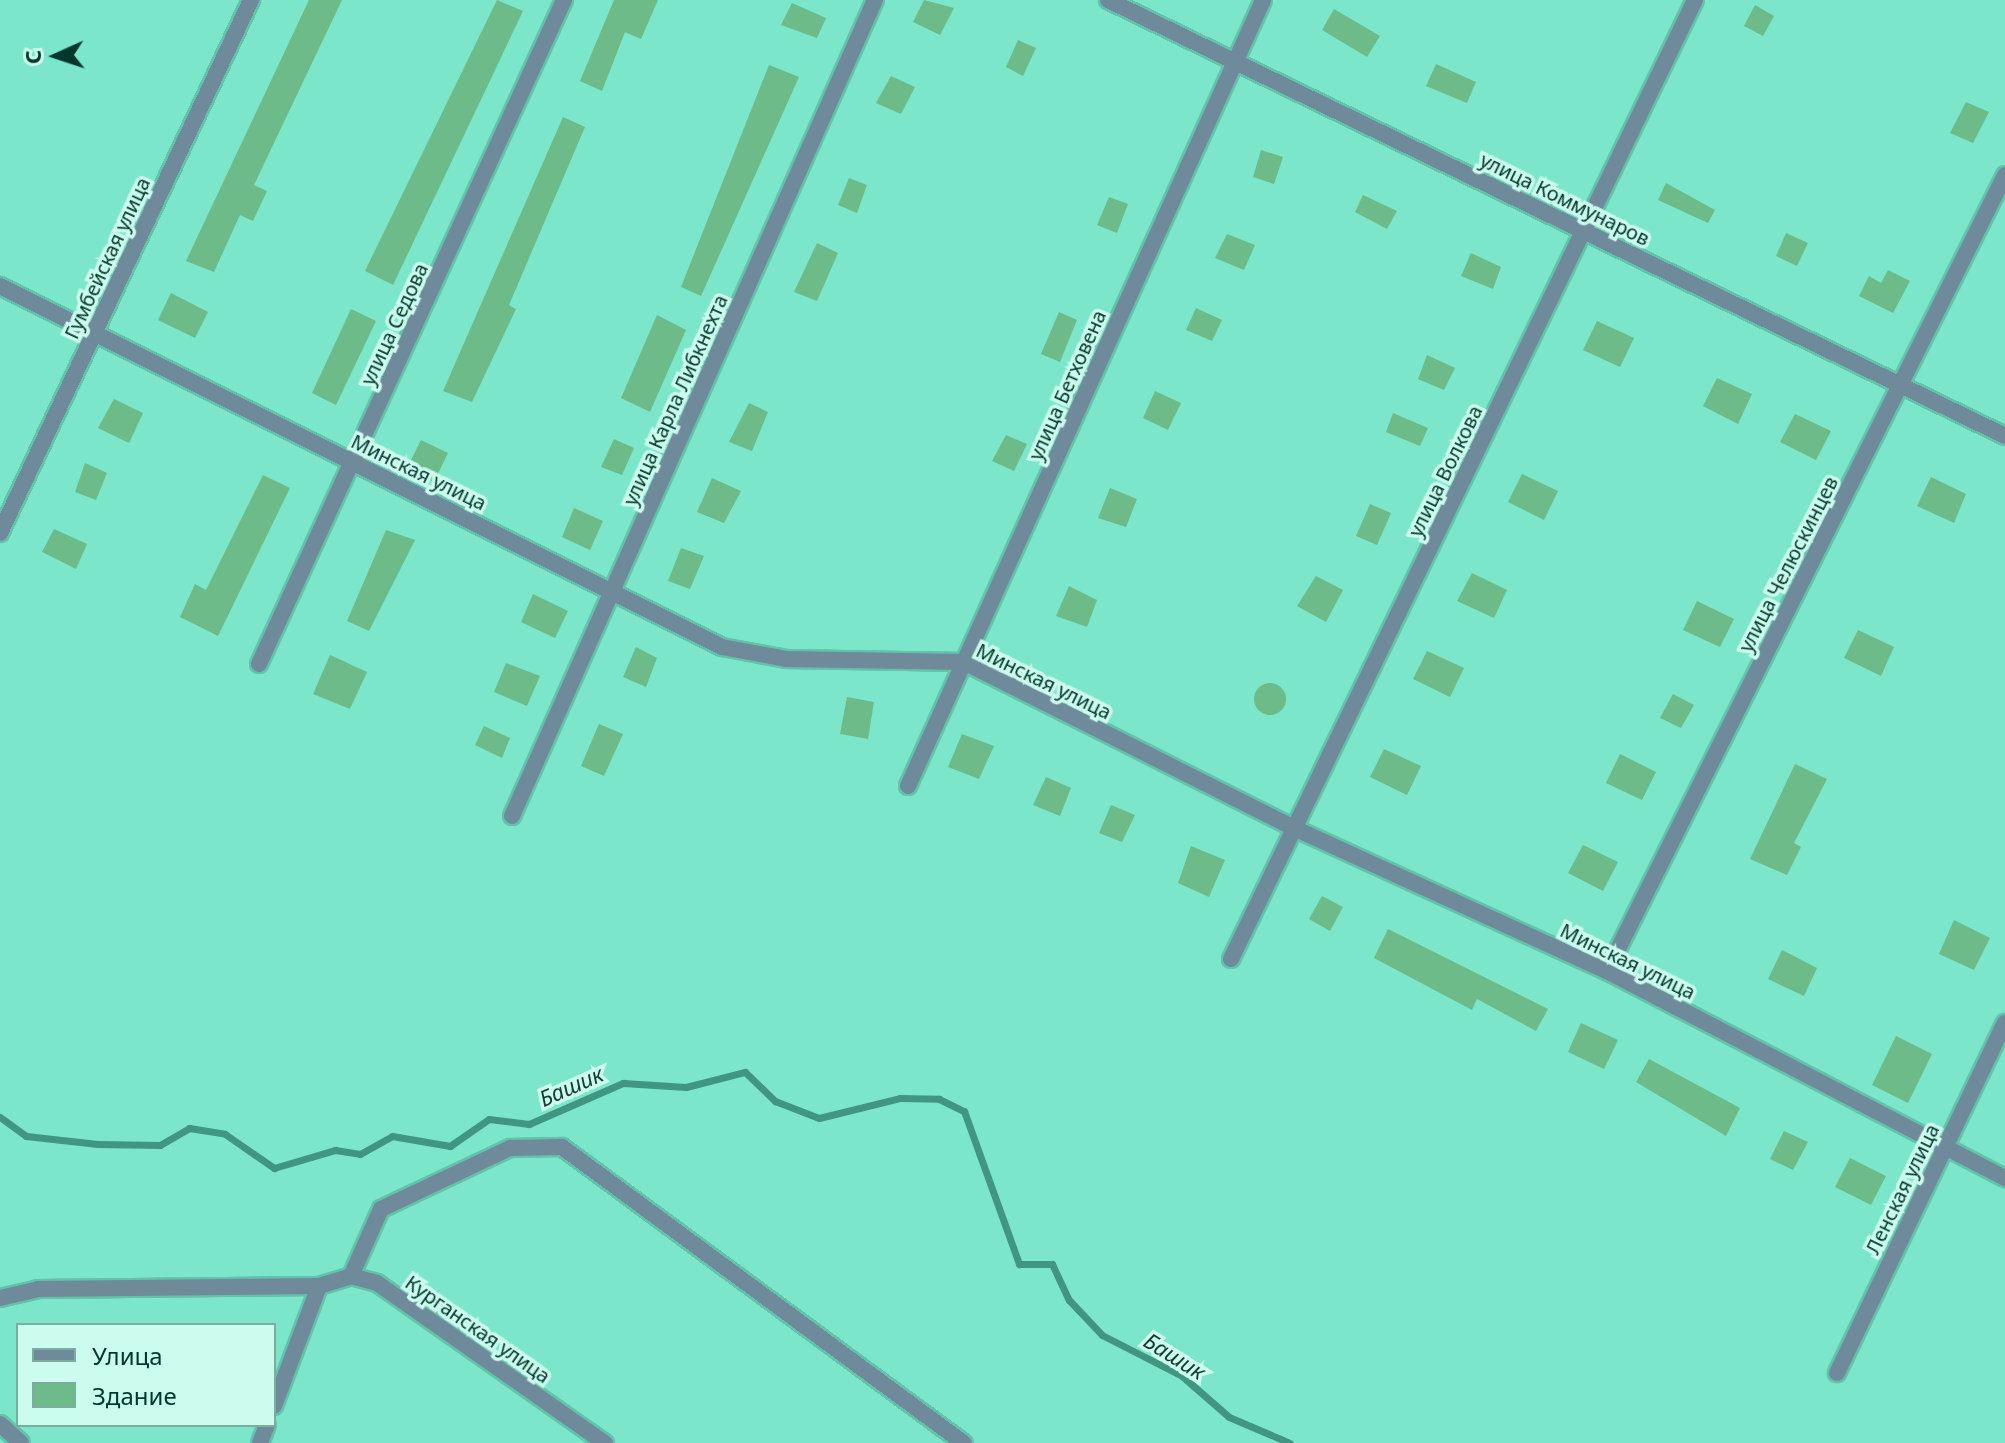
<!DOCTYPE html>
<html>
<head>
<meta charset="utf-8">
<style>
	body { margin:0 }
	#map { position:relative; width:2005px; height:1443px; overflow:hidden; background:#7be6ca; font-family:"Noto Sans",sans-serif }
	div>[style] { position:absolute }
	.stream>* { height:7px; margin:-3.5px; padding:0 3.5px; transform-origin:3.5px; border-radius:3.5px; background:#419681 }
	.building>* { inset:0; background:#6cbb89 }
	.round { border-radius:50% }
	.roads { filter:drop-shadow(2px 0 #63c3aa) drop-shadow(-2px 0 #63c3aa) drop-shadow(0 2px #63c3aa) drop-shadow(0 -2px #63c3aa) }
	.minor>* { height:16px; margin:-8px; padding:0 8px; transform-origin:8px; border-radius:8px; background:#6f8a9b }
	span { translate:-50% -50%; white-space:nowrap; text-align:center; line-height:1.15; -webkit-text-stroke:7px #cbfced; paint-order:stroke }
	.street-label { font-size:20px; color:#04372c }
	.water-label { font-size:22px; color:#143b32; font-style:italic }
	.legend { position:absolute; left:16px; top:1323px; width:260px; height:104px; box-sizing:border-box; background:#cbfced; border:2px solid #7bada0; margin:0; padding:10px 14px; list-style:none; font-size:24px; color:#04372c }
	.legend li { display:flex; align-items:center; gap:16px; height:40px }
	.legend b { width:40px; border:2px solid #7bada0 }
	.north { position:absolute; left:16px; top:16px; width:80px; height:80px; -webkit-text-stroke:6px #cbfced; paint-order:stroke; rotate:267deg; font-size:22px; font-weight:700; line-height:32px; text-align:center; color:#04372c }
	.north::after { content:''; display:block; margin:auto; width:28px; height:36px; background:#04372c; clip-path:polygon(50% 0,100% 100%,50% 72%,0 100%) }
</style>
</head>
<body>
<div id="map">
	<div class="stream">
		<i style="left:0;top:1117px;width:32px;rotate:36deg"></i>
		<i style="left:26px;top:1136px;width:72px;rotate:6.3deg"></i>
		<i style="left:98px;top:1144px;width:62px;rotate:0.9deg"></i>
		<i style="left:160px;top:1145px;width:34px;rotate:-30deg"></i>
		<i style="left:189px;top:1128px;width:36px;rotate:9deg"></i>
		<i style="left:225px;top:1134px;width:60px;rotate:34.8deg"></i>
		<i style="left:274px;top:1168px;width:64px;rotate:-16.4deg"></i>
		<i style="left:335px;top:1150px;width:25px;rotate:9deg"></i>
		<i style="left:360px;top:1154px;width:37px;rotate:-29deg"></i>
		<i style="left:392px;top:1136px;width:59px;rotate:9.8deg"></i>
		<i style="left:450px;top:1146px;width:47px;rotate:-34.7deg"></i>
		<i style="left:489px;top:1119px;width:40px;rotate:7.1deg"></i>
		<i style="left:529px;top:1124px;width:103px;rotate:-23.6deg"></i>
		<i style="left:623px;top:1083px;width:63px;rotate:3.6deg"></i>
		<i style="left:686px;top:1087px;width:61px;rotate:-14.3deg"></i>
		<i style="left:745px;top:1072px;width:42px;rotate:44deg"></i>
		<i style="left:775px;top:1101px;width:47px;rotate:21.1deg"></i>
		<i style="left:819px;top:1118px;width:83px;rotate:-13.9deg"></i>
		<i style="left:900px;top:1098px;width:39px;rotate:1deg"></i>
		<i style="left:939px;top:1099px;width:28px;rotate:26deg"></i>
		<i style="left:964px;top:1111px;width:163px;rotate:70.2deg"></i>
		<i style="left:1019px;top:1264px;width:33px"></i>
		<i style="left:1052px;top:1264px;width:40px;rotate:65deg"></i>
		<i style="left:1069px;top:1300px;width:48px;rotate:46.7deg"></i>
		<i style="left:1102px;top:1335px;width:90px;rotate:27.1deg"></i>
		<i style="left:1182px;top:1376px;width:62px;rotate:41.1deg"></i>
		<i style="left:1229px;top:1417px;width:66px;rotate:23.1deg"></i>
	</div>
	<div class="building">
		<i style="clip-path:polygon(309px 0,342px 0,254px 185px,267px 191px,253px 221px,240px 215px,214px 272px,186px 261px)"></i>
		<i style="clip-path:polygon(497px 0,523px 11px,393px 285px,365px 271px)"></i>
		<i style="clip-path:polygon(614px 0,658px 0,641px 39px,625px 32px,602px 91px,580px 81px)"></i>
		<i style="clip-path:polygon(924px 0,954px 8px,940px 35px,913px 22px)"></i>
		<i style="clip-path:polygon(792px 3px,826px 18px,817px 38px,781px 25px)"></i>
		<i style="clip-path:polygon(1755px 5px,1774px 16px,1763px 36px,1744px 26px)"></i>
		<i style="clip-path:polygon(1334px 9px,1380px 36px,1367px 57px,1322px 30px)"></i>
		<i style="clip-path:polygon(1018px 40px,1036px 48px,1023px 76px,1006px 67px)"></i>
		<i style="clip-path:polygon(1436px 64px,1476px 82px,1467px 103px,1426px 86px)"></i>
		<i style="clip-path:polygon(769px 65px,799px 77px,701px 296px,681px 287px)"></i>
		<i style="clip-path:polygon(891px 76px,915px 87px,901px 114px,876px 103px)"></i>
		<i style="clip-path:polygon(1966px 102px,1989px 112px,1973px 143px,1950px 133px)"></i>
		<i style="clip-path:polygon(563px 117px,585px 127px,509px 305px,516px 309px,472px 402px,443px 391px)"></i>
		<i style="clip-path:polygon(1261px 150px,1283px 157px,1274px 184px,1253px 177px)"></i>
		<i style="clip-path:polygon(849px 178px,867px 185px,857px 213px,838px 205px)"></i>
		<i style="clip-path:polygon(1666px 183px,1715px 210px,1708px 223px,1658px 200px)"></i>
		<i style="clip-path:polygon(1363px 195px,1397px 211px,1387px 229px,1355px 212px)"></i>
		<i style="clip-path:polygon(1109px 197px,1128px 204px,1117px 233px,1097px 225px)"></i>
		<i style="clip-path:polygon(1786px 233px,1808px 243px,1797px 266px,1776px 256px)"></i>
		<i style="clip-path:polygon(1227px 234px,1255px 245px,1244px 270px,1215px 258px)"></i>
		<i style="clip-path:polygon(817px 243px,838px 253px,817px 301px,794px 292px)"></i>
		<i style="clip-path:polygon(1471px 253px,1501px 267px,1493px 289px,1461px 276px)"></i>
		<i style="clip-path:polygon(1888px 270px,1910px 281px,1893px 313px,1859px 296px,1869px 276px,1881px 283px)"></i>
		<i style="clip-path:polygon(171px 293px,208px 312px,195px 338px,158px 320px)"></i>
		<i style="clip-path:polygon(1196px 308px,1222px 320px,1212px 341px,1186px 330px)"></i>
		<i style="clip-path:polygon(351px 309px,376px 321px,336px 405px,312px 393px)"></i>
		<i style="clip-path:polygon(1059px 312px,1077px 320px,1060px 362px,1041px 354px)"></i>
		<i style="clip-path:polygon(657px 315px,686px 330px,650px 412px,621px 398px)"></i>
		<i style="clip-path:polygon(1597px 321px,1634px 338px,1620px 367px,1583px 350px)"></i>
		<i style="clip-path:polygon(1427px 355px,1455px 368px,1444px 390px,1418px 379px)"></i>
		<i style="clip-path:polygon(1717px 378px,1752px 394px,1738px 424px,1703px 406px)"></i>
		<i style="clip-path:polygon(1155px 391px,1181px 403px,1168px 430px,1143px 418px)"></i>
		<i style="clip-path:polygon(114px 399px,143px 413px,129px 443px,98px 428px)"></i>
		<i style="clip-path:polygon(749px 403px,768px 412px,752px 451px,729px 442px)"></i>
		<i style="clip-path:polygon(1393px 413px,1428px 428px,1420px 446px,1386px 432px)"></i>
		<i style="clip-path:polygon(1795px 414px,1831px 431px,1816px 460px,1780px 442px)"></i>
		<i style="clip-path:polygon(1006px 435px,1027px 444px,1014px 471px,992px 461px)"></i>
		<i style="clip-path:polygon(614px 439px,634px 448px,622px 475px,601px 467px)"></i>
		<i style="clip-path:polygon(421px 440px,448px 453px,434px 482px,406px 470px)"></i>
		<i style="clip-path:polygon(85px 463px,107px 473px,96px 500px,75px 492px)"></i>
		<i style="clip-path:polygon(1522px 474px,1558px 491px,1544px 520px,1508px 502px)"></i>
		<i style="clip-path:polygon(263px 475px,290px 488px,218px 636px,180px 617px,195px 584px,206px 590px)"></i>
		<i style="clip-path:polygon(1931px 477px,1966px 494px,1954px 523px,1917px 506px)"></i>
		<i style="clip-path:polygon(712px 478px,741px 491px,724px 523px,697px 512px)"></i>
		<i style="clip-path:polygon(1110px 488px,1137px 499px,1126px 527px,1098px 518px)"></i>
		<i style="clip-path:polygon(1370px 504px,1391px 513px,1377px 545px,1356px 536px)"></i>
		<i style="clip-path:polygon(574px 508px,603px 521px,590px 550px,562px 537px)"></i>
		<i style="clip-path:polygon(54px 529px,87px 544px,76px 569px,42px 552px)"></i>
		<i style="clip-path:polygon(386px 530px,415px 540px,369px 631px,347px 621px)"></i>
		<i style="clip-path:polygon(681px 548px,704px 556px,690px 589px,668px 581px)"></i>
		<i style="clip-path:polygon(1472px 573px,1507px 590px,1494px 618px,1457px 601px)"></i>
		<i style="clip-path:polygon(1316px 576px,1343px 590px,1326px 622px,1297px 606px)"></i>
		<i style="clip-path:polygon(1069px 586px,1097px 600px,1087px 627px,1056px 616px)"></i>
		<i style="clip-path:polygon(533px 594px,568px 611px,555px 638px,521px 622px)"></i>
		<i style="clip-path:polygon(1697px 601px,1734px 619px,1720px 647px,1683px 630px)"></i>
		<i style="clip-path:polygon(1858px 630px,1894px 647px,1881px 676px,1844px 658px)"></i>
		<i style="clip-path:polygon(636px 647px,657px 658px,646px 687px,623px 677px)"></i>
		<i style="clip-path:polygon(1427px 651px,1464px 668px,1450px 697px,1413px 679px)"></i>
		<i style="clip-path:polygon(330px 655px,367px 672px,350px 709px,313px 694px)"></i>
		<i style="clip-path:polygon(506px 663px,540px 676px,527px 706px,494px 692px)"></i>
		<i class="round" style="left:1254px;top:683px;width:32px;height:32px"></i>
		<i style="clip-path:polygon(1673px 694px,1694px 705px,1681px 728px,1660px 718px)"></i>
		<i style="clip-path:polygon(847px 697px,874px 702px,868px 739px,840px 734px)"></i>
		<i style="clip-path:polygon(599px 724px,623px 734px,604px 776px,581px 766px)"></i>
		<i style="clip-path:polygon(484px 726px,510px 738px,502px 758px,475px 745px)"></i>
		<i style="clip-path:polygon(962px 734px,994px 746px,979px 779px,948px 767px)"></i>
		<i style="clip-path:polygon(1384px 749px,1421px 766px,1407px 795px,1370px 777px)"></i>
		<i style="clip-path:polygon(1620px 754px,1656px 772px,1642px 800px,1606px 783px)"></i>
		<i style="clip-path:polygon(1795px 764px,1827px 779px,1794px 843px,1801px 847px,1787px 875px,1750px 859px)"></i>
		<i style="clip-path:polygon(1046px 777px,1071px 788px,1060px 816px,1033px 805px)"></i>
		<i style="clip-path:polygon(1111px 805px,1135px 815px,1122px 842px,1099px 833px)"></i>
		<i style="clip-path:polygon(1583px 845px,1618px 862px,1603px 891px,1568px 873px)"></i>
		<i style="clip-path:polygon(1191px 846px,1225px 860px,1209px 897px,1178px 883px)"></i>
		<i style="clip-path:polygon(1322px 896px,1343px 907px,1330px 931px,1309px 919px)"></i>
		<i style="clip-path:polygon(1954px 920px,1990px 938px,1974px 970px,1939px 954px)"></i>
		<i style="clip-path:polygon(1388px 929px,1548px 1009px,1536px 1031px,1477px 999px,1472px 1010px,1374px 958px)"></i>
		<i style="clip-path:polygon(1782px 950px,1817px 968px,1804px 996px,1768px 979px)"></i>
		<i style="clip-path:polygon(1581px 1023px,1618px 1040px,1604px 1069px,1568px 1052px)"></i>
		<i style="clip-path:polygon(1896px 1036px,1932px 1054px,1908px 1103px,1872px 1085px)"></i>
		<i style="clip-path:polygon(1649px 1059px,1740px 1108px,1726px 1136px,1636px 1082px)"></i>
		<i style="clip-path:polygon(1784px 1131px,1808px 1142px,1793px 1170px,1770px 1159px)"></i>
		<i style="clip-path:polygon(1850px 1158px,1886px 1176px,1871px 1205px,1835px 1187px)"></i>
	</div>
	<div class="roads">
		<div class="minor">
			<i style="left:1108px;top:0;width:997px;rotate:25.92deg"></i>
			<i style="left:0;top:286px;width:807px;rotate:26.57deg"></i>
			<i style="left:722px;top:647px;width:65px;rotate:10.6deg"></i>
			<i style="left:786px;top:659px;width:178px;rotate:1deg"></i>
			<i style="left:964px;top:662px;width:369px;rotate:26.7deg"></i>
			<i style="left:1294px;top:828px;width:344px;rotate:24.6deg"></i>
			<i style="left:1607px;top:971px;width:449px;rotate:27.5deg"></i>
			<i style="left:0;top:533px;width:589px;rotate:-64.78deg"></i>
			<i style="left:259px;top:664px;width:731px;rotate:-65.33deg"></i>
			<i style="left:908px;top:786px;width:862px;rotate:-65.69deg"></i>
			<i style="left:512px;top:816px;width:893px;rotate:-66.02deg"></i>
			<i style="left:1231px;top:959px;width:1065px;rotate:-64.18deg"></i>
			<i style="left:1607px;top:971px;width:890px;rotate:-63.43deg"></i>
			<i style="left:351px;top:1276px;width:73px;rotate:-65.9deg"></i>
			<i style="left:381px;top:1209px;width:143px;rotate:-25.3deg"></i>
			<i style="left:510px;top:1148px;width:52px;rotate:-1.1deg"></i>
			<i style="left:562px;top:1147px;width:499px;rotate:36.4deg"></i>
			<i style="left:0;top:1298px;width:39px;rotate:-13deg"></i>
			<i style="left:38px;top:1289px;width:281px;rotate:-0.6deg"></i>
			<i style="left:319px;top:1286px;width:34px;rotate:-17deg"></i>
			<i style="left:351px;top:1276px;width:27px;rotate:15deg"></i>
			<i style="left:377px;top:1283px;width:279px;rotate:35.1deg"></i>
			<i style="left:1837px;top:1373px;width:388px;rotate:-64.4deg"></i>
			<i style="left:274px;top:1406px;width:128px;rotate:-69.4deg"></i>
			<i style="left:0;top:1424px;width:28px;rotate:42deg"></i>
			<i style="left:260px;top:1443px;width:19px;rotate:-69deg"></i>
		</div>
	</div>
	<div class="street-label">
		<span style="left:1565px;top:199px;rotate:26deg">улица Коммунаров</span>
		<span style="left:107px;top:258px;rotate:-65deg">Гумбейская улица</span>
		<span style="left:394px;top:324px;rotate:-65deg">улица Седова</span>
		<span style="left:1067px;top:385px;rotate:-66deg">улица Бетховена</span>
		<span style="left:675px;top:400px;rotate:-66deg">улица Карла Либкнехта</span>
		<span style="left:1445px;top:471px;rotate:-64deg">улица Волкова</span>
		<span style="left:419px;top:472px;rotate:26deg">Минская улица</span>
		<span style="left:1788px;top:564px;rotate:-63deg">улица Челюскинцев</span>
		<span style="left:1044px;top:681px;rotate:26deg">Минская улица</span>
		<span style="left:1628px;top:961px;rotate:26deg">Минская улица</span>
		<span style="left:1902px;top:1189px;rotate:-64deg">Ленская улица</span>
		<span style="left:478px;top:1329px;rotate:35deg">Курганская улица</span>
	</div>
	<div class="water-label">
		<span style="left:571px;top:1086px;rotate:-24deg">Башик</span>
		<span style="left:1175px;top:1356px;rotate:32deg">Башик</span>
	</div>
	<ul class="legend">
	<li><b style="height:10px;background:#6f8a9b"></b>Улица</li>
	<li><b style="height:22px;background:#6cbb89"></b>Здание</li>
	</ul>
	<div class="north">С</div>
</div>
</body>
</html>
